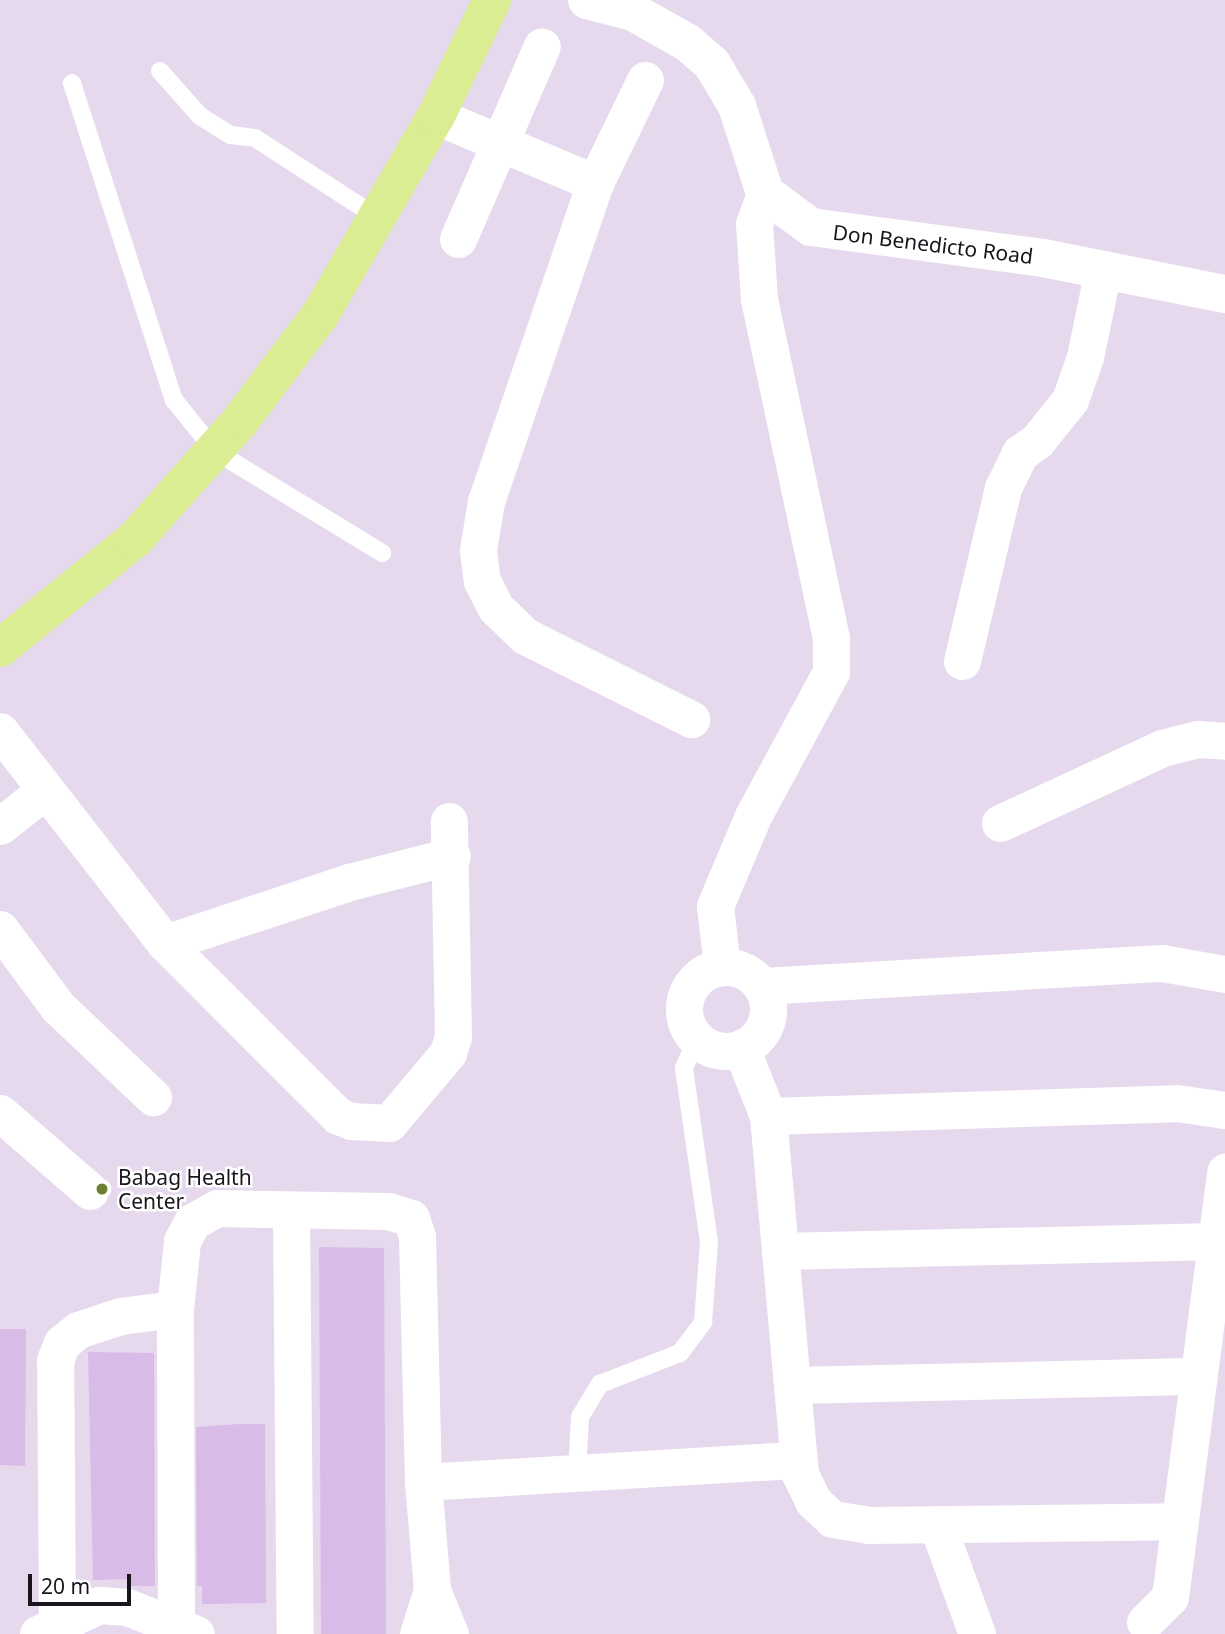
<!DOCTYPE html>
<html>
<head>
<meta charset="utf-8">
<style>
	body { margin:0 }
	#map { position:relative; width:1225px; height:1634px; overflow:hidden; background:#e6d9ed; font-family:"Noto Sans",sans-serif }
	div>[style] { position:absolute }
	.building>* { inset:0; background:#d9bbe7 }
	.service>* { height:18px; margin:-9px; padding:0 9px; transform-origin:9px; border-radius:9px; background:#fff }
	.minor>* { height:37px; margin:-18.5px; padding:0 18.5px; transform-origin:18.5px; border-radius:18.5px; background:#fff }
	.minor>.ring { margin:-18.5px; padding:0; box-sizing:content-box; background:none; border:37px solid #fff; border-radius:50% }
	.tertiary>* { height:38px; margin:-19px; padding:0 19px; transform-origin:19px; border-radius:19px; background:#fff }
	.primary>* { height:38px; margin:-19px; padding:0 19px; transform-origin:19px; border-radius:19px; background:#daed93 }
	.dots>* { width:19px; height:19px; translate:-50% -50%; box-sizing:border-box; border:4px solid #fff; border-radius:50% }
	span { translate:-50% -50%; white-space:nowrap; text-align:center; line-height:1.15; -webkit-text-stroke:5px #fff; paint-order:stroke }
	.street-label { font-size:21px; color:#1a151c }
	.poi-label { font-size:21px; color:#1a151c }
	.left { translate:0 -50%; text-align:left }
	.scale { position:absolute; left:28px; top:1574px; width:103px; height:32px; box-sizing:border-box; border:4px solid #1a151c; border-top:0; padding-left:9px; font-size:21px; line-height:24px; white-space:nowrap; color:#1a151c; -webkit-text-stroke:5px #fff; paint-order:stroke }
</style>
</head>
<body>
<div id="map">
	<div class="building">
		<i style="clip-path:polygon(319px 1247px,384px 1248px,386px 1634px,321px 1634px)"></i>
		<i style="clip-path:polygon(0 1329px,26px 1329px,25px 1466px,0 1465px)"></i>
		<i style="clip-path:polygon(88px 1352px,154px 1353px,155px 1586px,130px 1586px,130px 1579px,93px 1580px)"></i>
		<i style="clip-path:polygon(239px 1424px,265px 1424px,266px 1603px,202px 1604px,202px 1586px,197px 1586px,196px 1427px)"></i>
	</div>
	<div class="service">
		<i style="left:160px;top:71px;width:60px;rotate:48.4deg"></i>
		<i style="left:200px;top:116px;width:36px;rotate:32deg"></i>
		<i style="left:231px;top:135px;width:24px;rotate:7deg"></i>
		<i style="left:255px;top:138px;width:147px;rotate:33deg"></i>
		<i style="left:72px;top:83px;width:333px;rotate:72.2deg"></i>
		<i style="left:174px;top:400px;width:65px;rotate:51.2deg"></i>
		<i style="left:215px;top:451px;width:196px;rotate:31.4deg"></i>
		<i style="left:577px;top:1473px;width:56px;rotate:-86.9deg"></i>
		<i style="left:580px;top:1417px;width:39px;rotate:-59deg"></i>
		<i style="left:600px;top:1384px;width:86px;rotate:-21.2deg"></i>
		<i style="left:680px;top:1353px;width:39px;rotate:-53deg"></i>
		<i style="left:703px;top:1322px;width:80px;rotate:-85.7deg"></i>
		<i style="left:709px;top:1242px;width:176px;rotate:-98.2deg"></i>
		<i style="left:684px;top:1068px;width:32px;rotate:-66deg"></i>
	</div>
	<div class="minor">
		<i style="left:645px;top:80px;width:114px;rotate:115.9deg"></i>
		<i style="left:595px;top:183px;width:336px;rotate:108.9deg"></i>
		<i style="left:486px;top:501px;width:50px;rotate:99.3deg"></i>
		<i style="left:478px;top:550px;width:31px;rotate:83deg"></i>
		<i style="left:482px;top:581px;width:30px;rotate:63deg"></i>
		<i style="left:496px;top:608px;width:40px;rotate:44deg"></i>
		<i style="left:525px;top:636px;width:186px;rotate:26.6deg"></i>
		<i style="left:436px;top:116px;width:173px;rotate:22.8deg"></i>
		<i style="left:458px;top:239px;width:210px;rotate:-66.5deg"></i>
		<i style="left:962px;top:661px;width:178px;rotate:-76.7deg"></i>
		<i style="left:1003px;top:488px;width:39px;rotate:-64deg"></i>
		<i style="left:1020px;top:453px;width:21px;rotate:-35deg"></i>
		<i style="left:1037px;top:441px;width:53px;rotate:-51.2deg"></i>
		<i style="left:1070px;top:400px;width:46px;rotate:-70.8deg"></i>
		<i style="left:1085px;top:357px;width:89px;rotate:-78.3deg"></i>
		<i style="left:0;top:731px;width:269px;rotate:52.1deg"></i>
		<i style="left:165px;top:943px;width:245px;rotate:45deg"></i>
		<i style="left:338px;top:1116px;width:14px;rotate:21deg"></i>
		<i style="left:351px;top:1121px;width:38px;rotate:3deg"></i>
		<i style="left:389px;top:1123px;width:92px;rotate:-49.9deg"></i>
		<i style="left:448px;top:1053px;width:17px;rotate:-73deg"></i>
		<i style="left:453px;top:1037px;width:216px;rotate:-91.1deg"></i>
		<i style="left:1000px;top:823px;width:179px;rotate:-24.8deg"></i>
		<i style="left:1162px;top:748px;width:37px;rotate:-14deg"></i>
		<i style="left:1198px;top:739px;width:27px;rotate:4deg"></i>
		<i style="left:0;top:826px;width:55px;rotate:-38.3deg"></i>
		<i style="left:0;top:929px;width:97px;rotate:53.4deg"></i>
		<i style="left:58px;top:1007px;width:131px;rotate:43.5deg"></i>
		<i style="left:165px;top:943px;width:194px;rotate:-18.3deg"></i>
		<i style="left:349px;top:882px;width:106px;rotate:-14.2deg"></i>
		<i style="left:722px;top:967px;width:61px;rotate:-96.5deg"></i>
		<i style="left:715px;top:906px;width:98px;rotate:-67.1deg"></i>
		<i style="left:753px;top:816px;width:164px;rotate:-61.6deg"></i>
		<i style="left:831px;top:672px;width:34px;rotate:-90deg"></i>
		<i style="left:831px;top:638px;width:347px;rotate:-102deg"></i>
		<i style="left:759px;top:299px;width:75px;rotate:-93.8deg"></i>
		<i style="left:754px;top:224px;width:33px;rotate:-70deg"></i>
		<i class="ring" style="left:684px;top:967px;width:47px;height:47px"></i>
		<i style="left:761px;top:986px;width:402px;rotate:-3.3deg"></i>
		<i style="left:1162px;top:963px;width:64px;rotate:9.9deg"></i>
		<i style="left:741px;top:1048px;width:73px;rotate:68.3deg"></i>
		<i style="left:768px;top:1116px;width:359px;rotate:84.9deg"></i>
		<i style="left:800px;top:1474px;width:30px;rotate:64deg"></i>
		<i style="left:813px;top:1501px;width:26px;rotate:43deg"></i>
		<i style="left:832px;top:1519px;width:36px;rotate:9deg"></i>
		<i style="left:868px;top:1525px;width:312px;rotate:-0.7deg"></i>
		<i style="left:0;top:1113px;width:119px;rotate:40.9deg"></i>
		<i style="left:768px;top:1116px;width:409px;rotate:-1.8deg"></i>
		<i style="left:1177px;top:1103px;width:49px;rotate:8.3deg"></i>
		<i style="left:291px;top:1212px;width:422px;rotate:89.5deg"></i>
		<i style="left:780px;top:1251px;width:436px;rotate:-1.3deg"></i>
		<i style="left:792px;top:1385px;width:407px;rotate:-1.3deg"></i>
		<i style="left:423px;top:1482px;width:376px;rotate:-3.4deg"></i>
		<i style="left:937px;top:1524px;width:117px;rotate:70deg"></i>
		<i style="left:432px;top:1590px;width:48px;rotate:67.8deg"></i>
		<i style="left:1145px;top:1622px;width:35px;rotate:-45deg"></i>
		<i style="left:1170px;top:1597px;width:429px;rotate:-82.6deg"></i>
		<i style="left:57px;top:1625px;width:265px;rotate:-90.4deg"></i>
		<i style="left:55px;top:1360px;width:18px;rotate:-68deg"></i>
		<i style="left:62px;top:1343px;width:21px;rotate:-39deg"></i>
		<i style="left:78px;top:1330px;width:44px;rotate:-18.4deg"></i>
		<i style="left:120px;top:1316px;width:55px;rotate:-7.3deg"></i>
		<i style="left:176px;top:1627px;width:318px;rotate:-90.2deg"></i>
		<i style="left:175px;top:1309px;width:68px;rotate:-84.1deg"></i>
		<i style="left:182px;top:1241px;width:21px;rotate:-62deg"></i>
		<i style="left:192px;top:1222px;width:29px;rotate:-29deg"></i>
		<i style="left:217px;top:1208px;width:171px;rotate:1deg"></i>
		<i style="left:388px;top:1211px;width:24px;rotate:17deg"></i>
		<i style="left:411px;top:1218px;width:19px;rotate:72deg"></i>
		<i style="left:417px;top:1236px;width:246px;rotate:88.6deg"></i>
		<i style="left:423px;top:1482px;width:108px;rotate:85.2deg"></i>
		<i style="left:432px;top:1590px;width:46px;rotate:107.7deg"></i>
		<i style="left:38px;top:1634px;width:68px;rotate:-25.4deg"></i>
		<i style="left:99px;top:1605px;width:28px;rotate:4deg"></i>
		<i style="left:127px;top:1607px;width:74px;rotate:21.4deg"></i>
	</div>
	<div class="tertiary">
		<i style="left:587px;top:0;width:48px;rotate:14.6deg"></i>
		<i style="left:633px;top:12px;width:63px;rotate:29.4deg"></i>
		<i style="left:688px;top:43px;width:32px;rotate:41deg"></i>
		<i style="left:712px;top:64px;width:49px;rotate:59.2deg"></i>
		<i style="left:737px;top:106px;width:91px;rotate:72.2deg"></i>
		<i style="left:765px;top:193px;width:57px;rotate:36.5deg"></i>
		<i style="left:811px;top:227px;width:234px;rotate:7.6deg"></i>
		<i style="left:1043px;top:258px;width:186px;rotate:11.2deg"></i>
	</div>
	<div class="primary">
		<i style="left:0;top:648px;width:174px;rotate:-38.9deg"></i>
		<i style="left:135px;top:539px;width:158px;rotate:-48.3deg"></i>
		<i style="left:240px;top:421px;width:133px;rotate:-53deg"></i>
		<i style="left:320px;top:315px;width:230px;rotate:-59.8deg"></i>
		<i style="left:436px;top:116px;width:129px;rotate:-64.2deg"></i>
	</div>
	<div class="dots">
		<i style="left:102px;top:1189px;background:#6d7f2f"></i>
	</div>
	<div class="street-label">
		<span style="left:933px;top:244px;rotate:7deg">Don Benedicto Road</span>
	</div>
	<div class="poi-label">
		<span class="left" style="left:118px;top:1189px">Babag Health<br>Center</span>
	</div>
	<div class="scale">20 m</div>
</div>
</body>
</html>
